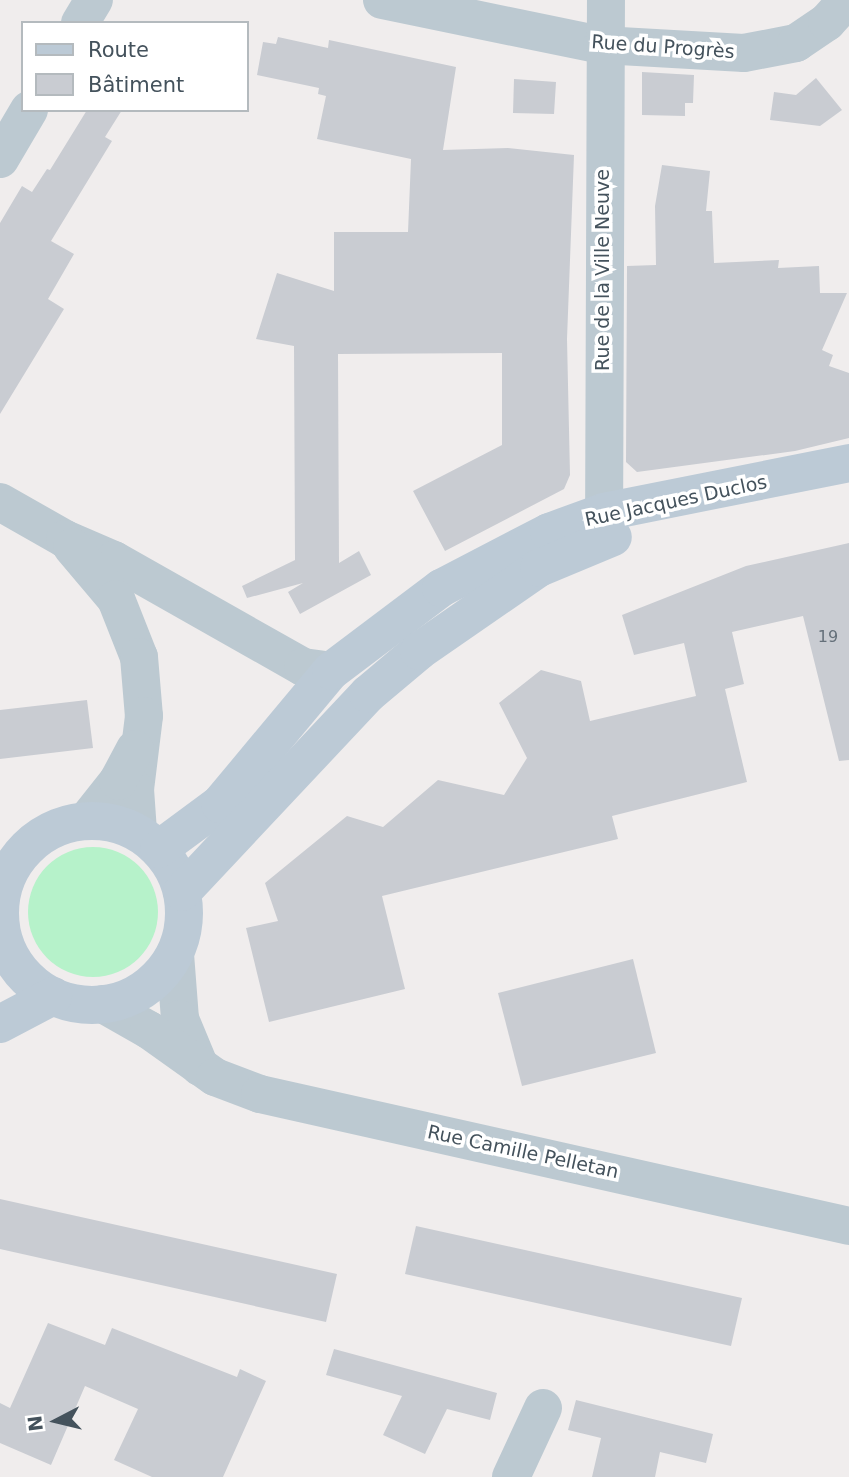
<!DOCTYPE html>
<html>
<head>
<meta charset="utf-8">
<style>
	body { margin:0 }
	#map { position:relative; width:849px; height:1477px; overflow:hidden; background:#f0eded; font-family:"DejaVu Sans",sans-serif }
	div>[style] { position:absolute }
	.green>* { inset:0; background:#b6f2ca }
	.round { border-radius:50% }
	.building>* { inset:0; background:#c9ccd2 }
	.minor>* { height:38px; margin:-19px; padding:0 19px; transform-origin:19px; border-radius:19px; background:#bcc9d1 }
	.tertiary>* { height:38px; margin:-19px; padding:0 19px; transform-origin:19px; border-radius:19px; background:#bcc9d1 }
	.secondary>* { height:38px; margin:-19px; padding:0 19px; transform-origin:19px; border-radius:19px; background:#bccad6 }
	.secondary>.ring { margin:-19px; padding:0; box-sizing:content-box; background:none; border:38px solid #bccad6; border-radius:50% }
	span { translate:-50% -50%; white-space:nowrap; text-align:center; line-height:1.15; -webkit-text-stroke:7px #fff; paint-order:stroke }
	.number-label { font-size:16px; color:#65707a }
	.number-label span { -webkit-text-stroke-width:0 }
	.street-label { font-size:19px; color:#44525c }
	.legend { position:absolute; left:21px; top:21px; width:228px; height:91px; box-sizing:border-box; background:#fff; border:2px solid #b4babe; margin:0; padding:9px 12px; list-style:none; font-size:21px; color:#44525c }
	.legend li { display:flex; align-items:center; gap:14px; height:35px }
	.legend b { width:35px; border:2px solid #b4babe }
	.north { position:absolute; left:21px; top:1386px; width:70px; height:70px; -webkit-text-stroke:5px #fff; paint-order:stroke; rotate:263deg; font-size:19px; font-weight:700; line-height:28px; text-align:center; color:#44525c }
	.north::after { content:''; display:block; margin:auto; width:24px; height:32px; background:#44525c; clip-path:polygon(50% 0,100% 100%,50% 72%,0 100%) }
</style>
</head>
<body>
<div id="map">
	<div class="green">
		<i class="round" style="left:28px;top:847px;width:130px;height:130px"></i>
	</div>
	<div class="building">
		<i style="clip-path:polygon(278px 37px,328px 48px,329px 40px,456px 67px,443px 150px,508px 148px,574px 155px,567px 339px,570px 475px,564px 489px,445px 551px,413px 491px,502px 445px,502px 353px,338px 354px,339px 563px,359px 551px,371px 575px,300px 614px,288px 592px,303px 583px,247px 598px,242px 586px,295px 560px,294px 346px,256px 339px,277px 273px,334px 291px,334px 232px,408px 232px,411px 159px,317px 139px,326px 96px,318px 94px,319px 88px,257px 75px,263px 42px,276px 44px)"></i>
		<i style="clip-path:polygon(642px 72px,694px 75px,693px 103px,685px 103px,685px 116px,642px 115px)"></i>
		<i style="clip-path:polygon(816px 78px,842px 110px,820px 126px,770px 120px,774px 92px,796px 95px)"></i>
		<i style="clip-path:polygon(514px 79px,556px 82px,554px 114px,513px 113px)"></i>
		<i style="clip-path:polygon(87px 110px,122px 110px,105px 137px,112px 141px,51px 241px,74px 254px,48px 299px,64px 309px,0 414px,0 223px,22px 186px,32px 192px,47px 169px,50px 170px)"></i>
		<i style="clip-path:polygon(662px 165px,710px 171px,706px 211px,712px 211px,714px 263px,779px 260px,778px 268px,819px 266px,820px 293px,847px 293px,822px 350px,833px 355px,829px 366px,849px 373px,849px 438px,795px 451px,637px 472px,626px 462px,627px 266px,656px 265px,655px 206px)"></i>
		<i style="clip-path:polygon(849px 543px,849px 760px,839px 761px,803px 616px,732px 632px,744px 684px,725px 689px,747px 782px,612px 816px,618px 839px,382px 896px,405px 989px,269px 1022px,246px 928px,278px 921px,265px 883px,347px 816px,383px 827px,438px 780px,504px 795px,527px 758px,499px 703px,541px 670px,581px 681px,590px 721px,696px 696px,684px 643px,634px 655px,622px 615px,746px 566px)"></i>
		<i style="clip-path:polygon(87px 700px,93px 748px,0 759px,0 710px)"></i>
		<i style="clip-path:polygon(633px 959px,656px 1053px,522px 1086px,498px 993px)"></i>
		<i style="clip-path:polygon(0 1199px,337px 1274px,326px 1322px,0 1249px)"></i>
		<i style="clip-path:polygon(416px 1226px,742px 1298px,731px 1346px,405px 1274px)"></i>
		<i style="clip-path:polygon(48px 1323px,105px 1345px,112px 1328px,237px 1377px,240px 1369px,266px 1381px,223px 1477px,152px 1477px,114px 1460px,138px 1409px,85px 1386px,51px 1465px,0 1443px,0 1403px,10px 1408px)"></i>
		<i style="clip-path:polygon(334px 1349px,497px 1393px,490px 1420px,447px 1409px,425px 1454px,383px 1435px,402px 1396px,326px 1375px)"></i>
		<i style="clip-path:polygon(576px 1400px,713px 1434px,706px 1463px,660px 1452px,655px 1477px,592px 1477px,601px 1438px,568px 1430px)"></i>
	</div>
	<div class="minor">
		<i style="left:382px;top:0;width:225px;rotate:11.6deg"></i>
		<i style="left:602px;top:45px;width:142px;rotate:3.2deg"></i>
		<i style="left:744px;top:53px;width:53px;rotate:-10.9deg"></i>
		<i style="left:796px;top:43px;width:37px;rotate:-34deg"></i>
		<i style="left:827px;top:22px;width:30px;rotate:-48deg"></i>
		<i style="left:80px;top:23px;width:27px;rotate:-59deg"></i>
		<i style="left:0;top:159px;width:57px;rotate:-59.4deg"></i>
		<i style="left:604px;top:539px;width:539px;rotate:-89.79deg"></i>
		<i style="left:175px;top:954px;width:65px;rotate:85.6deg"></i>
		<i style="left:180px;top:1019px;width:52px;rotate:67.4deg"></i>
		<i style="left:103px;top:1004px;width:53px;rotate:29.5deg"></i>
		<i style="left:149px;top:1030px;width:81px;rotate:35.5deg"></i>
		<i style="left:215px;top:1077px;width:48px;rotate:20.7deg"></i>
		<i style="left:260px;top:1094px;width:604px;rotate:12.63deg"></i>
		<i style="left:511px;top:1477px;width:76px;rotate:-65.1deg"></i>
	</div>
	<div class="tertiary">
		<i style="left:0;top:502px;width:75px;rotate:29.6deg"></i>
		<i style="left:65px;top:539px;width:53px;rotate:23.2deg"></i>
		<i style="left:114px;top:560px;width:217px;rotate:29.5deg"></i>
		<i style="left:303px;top:667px;width:28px;rotate:8deg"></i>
		<i style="left:72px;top:547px;width:68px;rotate:49.8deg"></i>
		<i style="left:116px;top:599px;width:62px;rotate:68.4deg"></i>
		<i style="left:139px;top:657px;width:59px;rotate:85.2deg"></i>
		<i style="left:144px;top:716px;width:74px;rotate:97deg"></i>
		<i style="left:135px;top:789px;width:43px;rotate:86deg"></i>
		<i style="left:87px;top:820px;width:50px;rotate:-51.5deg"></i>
		<i style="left:118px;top:781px;width:36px;rotate:-62deg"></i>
	</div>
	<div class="secondary">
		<i class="ring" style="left:0;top:821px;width:146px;height:146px"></i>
		<i style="left:159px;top:849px;width:76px;rotate:-36.4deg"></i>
		<i style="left:220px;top:804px;width:173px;rotate:-50.2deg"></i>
		<i style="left:331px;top:671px;width:138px;rotate:-37deg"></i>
		<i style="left:441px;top:588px;width:122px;rotate:-27.4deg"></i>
		<i style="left:549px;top:532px;width:59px;rotate:-20deg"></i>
		<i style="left:604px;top:512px;width:250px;rotate:-11.3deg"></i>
		<i style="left:182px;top:892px;width:272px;rotate:-46.8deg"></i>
		<i style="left:368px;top:694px;width:67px;rotate:-40.1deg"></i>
		<i style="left:419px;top:651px;width:146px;rotate:-34.7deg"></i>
		<i style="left:539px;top:568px;width:80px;rotate:-22.7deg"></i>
		<i style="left:0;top:1024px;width:60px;rotate:-27.8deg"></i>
	</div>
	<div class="number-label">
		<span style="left:828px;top:637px">19</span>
	</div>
	<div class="street-label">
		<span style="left:663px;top:47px;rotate:4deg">Rue du Progrès</span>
		<span style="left:603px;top:270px;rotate:-90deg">Rue de la Ville Neuve</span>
		<span style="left:676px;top:501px;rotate:-12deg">Rue Jacques Duclos</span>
		<span style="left:523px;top:1152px;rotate:12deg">Rue Camille Pelletan</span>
	</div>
	<ul class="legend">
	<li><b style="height:9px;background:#bccad6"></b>Route</li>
	<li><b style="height:19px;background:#c9ccd2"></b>Bâtiment</li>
	</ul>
	<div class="north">N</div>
</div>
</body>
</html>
